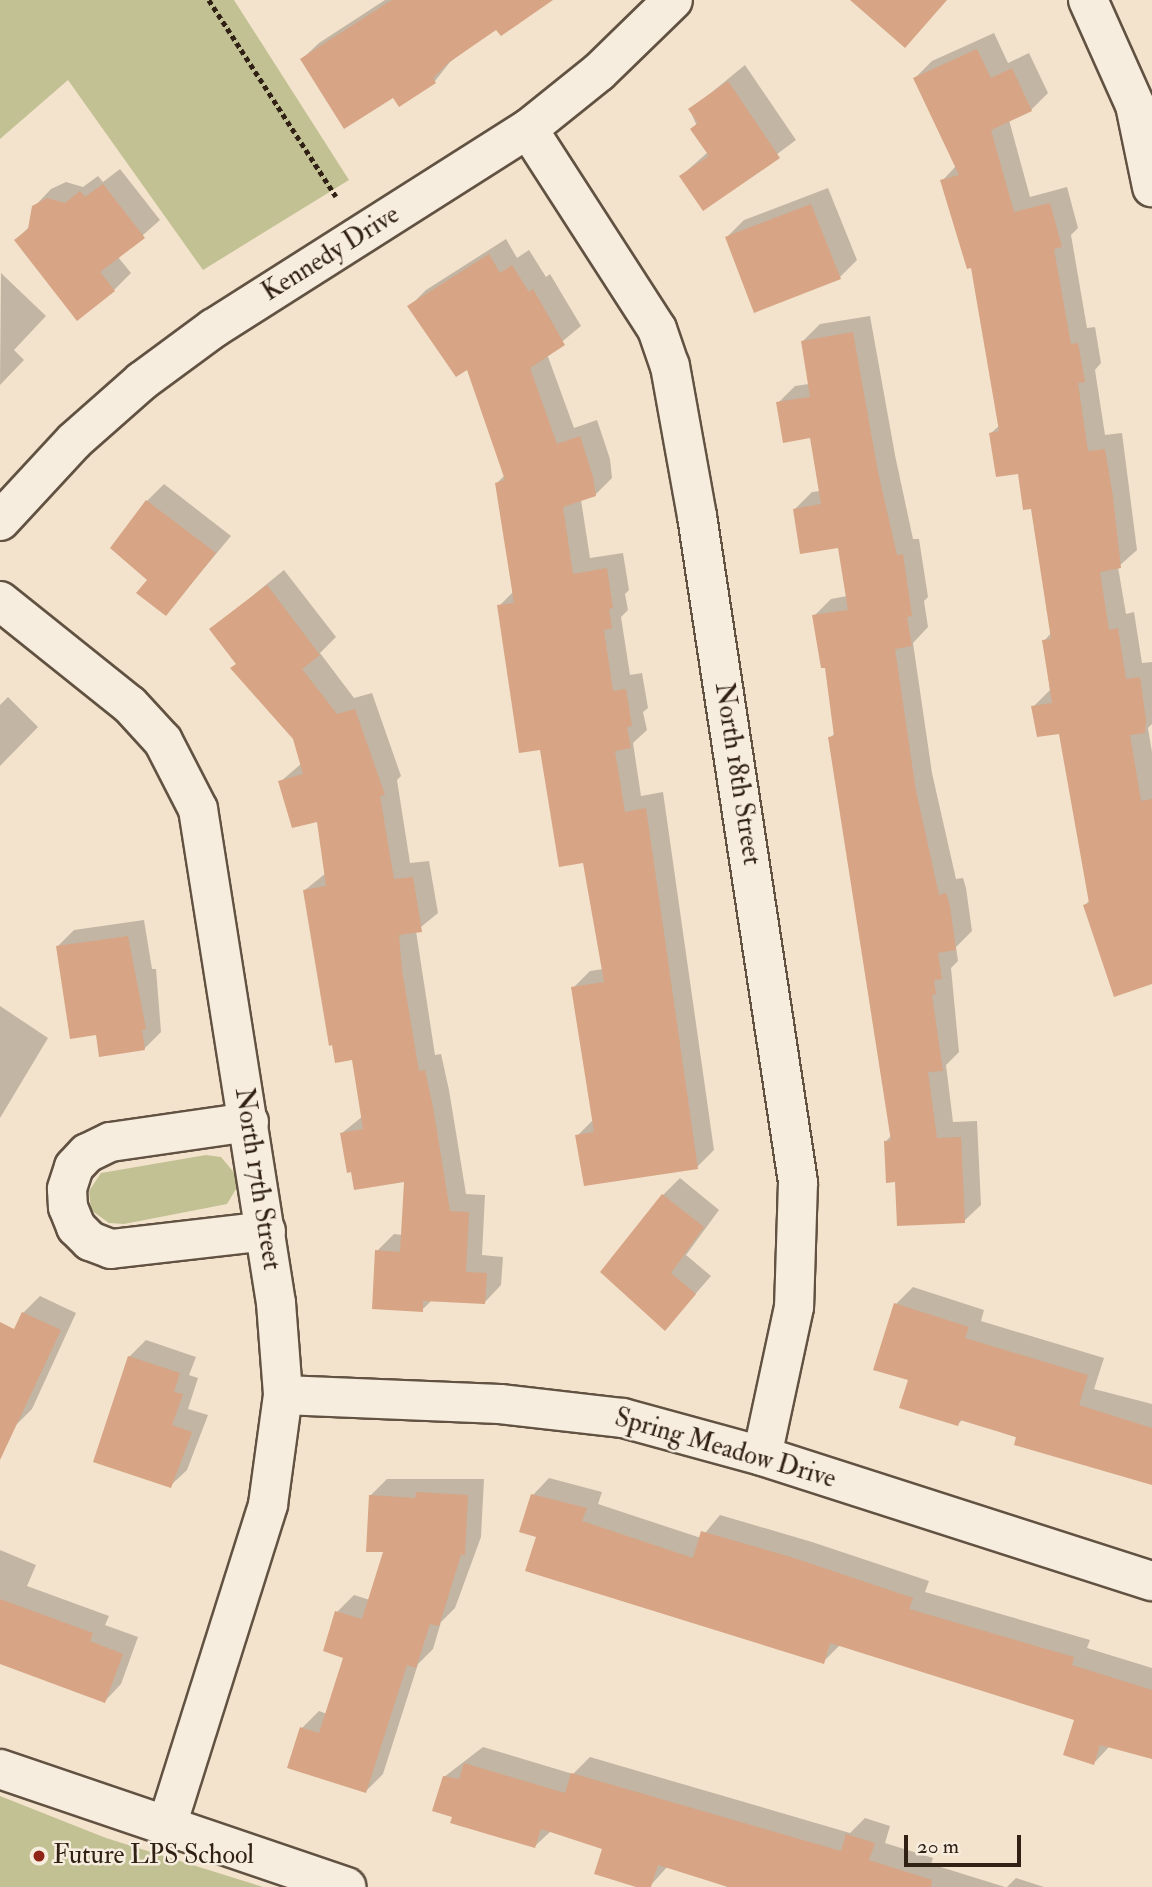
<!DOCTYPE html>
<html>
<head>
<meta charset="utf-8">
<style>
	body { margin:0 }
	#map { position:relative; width:1152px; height:1887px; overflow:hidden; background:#f3e3cc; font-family:"IM FELL Double Pica",serif }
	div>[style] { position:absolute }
	.green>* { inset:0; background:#c2c193 }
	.shadow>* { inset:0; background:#0003 }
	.building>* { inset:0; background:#d7a485 }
	.path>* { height:4.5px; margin-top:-2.25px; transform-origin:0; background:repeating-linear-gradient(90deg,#302114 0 5px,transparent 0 8.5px) }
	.roads { filter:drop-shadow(2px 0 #615242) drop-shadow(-2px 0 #615242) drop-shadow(0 2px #615242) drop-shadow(0 -2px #615242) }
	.minor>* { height:38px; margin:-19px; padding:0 19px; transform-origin:19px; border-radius:19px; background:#f7edde }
	.dots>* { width:19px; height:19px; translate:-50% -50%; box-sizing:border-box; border:4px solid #f7edde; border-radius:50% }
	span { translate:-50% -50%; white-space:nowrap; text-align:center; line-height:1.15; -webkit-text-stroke:5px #f7edde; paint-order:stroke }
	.street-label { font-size:26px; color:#302114 }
	.poi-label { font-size:26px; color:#302114 }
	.left { translate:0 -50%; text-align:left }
	.scale { position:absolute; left:904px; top:1835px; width:117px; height:32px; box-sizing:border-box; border:4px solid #302114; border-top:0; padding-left:9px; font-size:21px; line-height:24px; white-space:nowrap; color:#302114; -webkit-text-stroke:5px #f7edde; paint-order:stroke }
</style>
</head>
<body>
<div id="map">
	<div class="green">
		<i style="clip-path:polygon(0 0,234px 0,349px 180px,203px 270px,68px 80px,0 139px)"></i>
		<i style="clip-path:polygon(206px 1155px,221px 1157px,236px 1175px,236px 1189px,227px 1204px,124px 1224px,109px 1223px,91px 1210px,89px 1191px,101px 1173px)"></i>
		<i style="clip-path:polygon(0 1796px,106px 1838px,263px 1887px,0 1887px)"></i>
	</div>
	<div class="shadow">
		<i style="clip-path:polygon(385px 0,550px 0,497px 27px,450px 62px,435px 81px,393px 96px,302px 59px,319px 43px)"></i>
		<i style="clip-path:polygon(994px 33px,1008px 63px,1029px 53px,1048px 93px,1031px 110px,1009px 120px,1030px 197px,1067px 187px,1078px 228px,1071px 235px,1087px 328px,1095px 327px,1101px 363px,1095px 370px,1105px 435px,1122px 433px,1137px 550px,1118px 567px,1126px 614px,1134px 612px,1142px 663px,1152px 662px,1152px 724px,1148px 728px,1152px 752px,1152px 983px,1085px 905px,1090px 900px,1060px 732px,1033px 707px,1050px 690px,1044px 641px,1052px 632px,1032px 507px,1019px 472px,991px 433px,1000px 425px,973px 265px,942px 181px,956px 166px,915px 78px,932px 61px)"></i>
		<i style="clip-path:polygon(745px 65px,796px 140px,703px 209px,681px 176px,708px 152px,690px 110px)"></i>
		<i style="clip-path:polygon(120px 169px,160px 220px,118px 257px,131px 273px,114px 290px,16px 240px,30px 226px,34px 207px,51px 189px,66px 182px,83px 187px,98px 176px,103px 182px)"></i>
		<i style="clip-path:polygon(828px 188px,857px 260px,840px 277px,727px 237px,744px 220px)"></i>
		<i style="clip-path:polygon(506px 239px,517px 258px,529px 250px,546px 277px,550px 274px,581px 326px,547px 354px,574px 428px,597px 420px,610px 459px,612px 478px,595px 495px,581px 500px,590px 558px,623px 553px,629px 590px,625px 594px,628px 610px,621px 617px,630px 675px,642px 673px,648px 708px,643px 712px,647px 730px,633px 743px,641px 796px,663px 792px,714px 1150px,697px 1167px,577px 1136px,594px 1119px,573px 988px,590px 971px,603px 969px,584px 861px,541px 748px,499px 606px,514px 591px,496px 484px,505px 475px,468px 367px,409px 307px,426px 290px)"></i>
		<i style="clip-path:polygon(1px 273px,46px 316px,14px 350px,24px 360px,0 385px)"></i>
		<i style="clip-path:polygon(870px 316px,895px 455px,913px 539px,919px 539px,928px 597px,924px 601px,928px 627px,913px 643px,932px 773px,956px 879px,963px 878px,966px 888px,972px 931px,956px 947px,958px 961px,951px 968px,959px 1052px,946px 1065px,953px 1122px,977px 1121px,981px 1205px,964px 1221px,897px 1180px,885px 1142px,892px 1135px,830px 738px,836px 732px,827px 666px,814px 616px,831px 599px,847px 596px,839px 546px,795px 509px,812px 492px,820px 491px,812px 436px,778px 403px,795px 386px,809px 384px,803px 341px,820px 324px)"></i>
		<i style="clip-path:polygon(164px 484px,231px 536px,166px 614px,149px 579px,147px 501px)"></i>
		<i style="clip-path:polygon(284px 570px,336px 637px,320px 653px,354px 698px,372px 693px,401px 776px,397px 780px,410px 863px,429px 861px,438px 913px,416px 931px,435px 1055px,441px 1054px,449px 1090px,466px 1194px,485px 1195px,482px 1255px,503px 1257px,501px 1285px,485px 1302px,432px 1300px,422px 1310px,377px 1251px,394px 1234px,403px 1235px,406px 1180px,342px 1133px,363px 1116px,353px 1058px,334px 1043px,305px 890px,326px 873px,318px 819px,280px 782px,302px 763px,294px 738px,212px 629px)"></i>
		<i style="clip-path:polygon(8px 697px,38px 727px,0 766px,0 705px)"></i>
		<i style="clip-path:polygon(144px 920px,152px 969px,156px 969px,161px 1032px,144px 1049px,97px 1033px,57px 947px,74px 930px)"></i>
		<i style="clip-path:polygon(0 1006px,48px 1038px,0 1118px)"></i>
		<i style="clip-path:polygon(680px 1178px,719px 1210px,686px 1255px,711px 1276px,665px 1329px,663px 1195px)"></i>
		<i style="clip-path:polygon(913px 1287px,984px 1310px,981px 1321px,1104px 1358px,1094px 1389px,1152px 1404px,1152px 1484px,963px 1419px,958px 1424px,910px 1379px,896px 1304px)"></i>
		<i style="clip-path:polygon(40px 1296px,76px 1313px,32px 1409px,15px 1426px,0 1419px,0 1337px,3px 1358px,23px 1313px)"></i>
		<i style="clip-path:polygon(146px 1340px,196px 1357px,189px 1375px,198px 1378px,188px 1409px,208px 1415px,187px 1470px,170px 1486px,129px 1357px)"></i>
		<i style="clip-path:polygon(549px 1478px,602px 1492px,598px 1504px,701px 1538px,720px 1515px,812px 1542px,929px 1581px,925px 1592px,1090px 1640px,1087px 1648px,1152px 1668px,1152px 1757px,1110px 1746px,1094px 1763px,1076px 1719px,841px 1644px,823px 1662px,538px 1536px,533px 1495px)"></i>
		<i style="clip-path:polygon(387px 1479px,484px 1479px,481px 1537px,455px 1608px,441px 1622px,433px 1649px,418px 1664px,383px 1774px,366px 1791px,302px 1728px,319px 1711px,327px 1714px,345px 1657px,337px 1612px,354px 1595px,370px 1600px,385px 1551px,370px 1496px)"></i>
		<i style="clip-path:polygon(0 1550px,36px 1565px,27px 1586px,109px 1616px,105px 1625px,138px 1637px,121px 1684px,105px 1701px,0 1661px)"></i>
		<i style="clip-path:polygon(483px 1747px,573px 1774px,590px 1757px,850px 1833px,865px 1818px,890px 1826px,885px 1843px,933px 1858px,931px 1864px,1005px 1887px,728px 1887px,668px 1866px,650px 1886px,604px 1847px,551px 1831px,535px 1846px,454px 1816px,444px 1777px)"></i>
		<i style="clip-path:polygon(1016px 1878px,1044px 1887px,1007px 1887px)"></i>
	</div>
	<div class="building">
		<i style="clip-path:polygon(392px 0,553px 0,501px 36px,496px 30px,448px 63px,433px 78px,436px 83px,399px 107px,393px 98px,344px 129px,300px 59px)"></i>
		<i style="clip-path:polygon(850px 0,947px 0,905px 48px)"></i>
		<i style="clip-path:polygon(977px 49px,991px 78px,1012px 68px,1032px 111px,991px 130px,1014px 212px,1050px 203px,1062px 247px,1054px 249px,1071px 344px,1078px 343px,1085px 382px,1078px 383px,1088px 451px,1105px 449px,1113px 497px,1121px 568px,1100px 572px,1109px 630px,1118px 628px,1126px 679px,1140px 677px,1146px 720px,1145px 733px,1130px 735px,1141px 801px,1152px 799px,1152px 984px,1114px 997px,1083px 905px,1089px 903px,1059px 734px,1037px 737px,1031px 706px,1052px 703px,1042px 640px,1051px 639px,1031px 509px,1023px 510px,1018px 474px,996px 477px,989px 433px,999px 431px,971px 268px,967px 269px,940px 180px,959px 175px,913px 78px)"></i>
		<i style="clip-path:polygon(728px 81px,780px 158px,703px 211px,679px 176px,709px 156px,690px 129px,698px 123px,688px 109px)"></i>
		<i style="clip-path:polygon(103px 184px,145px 238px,100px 272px,115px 291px,77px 321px,14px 240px,28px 229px,32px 206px,47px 198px,65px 203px,80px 191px,85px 197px)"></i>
		<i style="clip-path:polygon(811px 204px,841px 279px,754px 313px,725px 237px)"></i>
		<i style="clip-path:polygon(489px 254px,500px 273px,512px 265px,529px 292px,533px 289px,565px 345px,530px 368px,557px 444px,580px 436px,593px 477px,596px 496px,563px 507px,573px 574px,607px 568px,613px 608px,609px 609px,612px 628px,604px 630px,613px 691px,626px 689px,632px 726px,627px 727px,631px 748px,615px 751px,625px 812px,646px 808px,698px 1169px,584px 1186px,575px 1135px,594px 1132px,571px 987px,604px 982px,583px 863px,559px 867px,540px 750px,519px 753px,497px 605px,514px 603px,495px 483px,505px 480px,467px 370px,456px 377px,407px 306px)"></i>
		<i style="clip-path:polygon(853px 332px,878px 472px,897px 555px,903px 554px,912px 616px,907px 617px,912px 646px,895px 649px,916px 791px,939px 895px,946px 893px,950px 906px,956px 950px,938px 953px,942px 979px,934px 980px,936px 994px,932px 995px,943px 1071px,928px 1072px,937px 1138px,961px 1137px,965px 1223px,897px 1226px,895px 1182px,886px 1183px,884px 1141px,891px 1141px,828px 737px,834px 736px,825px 668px,821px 668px,812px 615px,848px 610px,838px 548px,800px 554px,793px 509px,821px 504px,810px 438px,783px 443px,776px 402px,810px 397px,801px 341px)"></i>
		<i style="clip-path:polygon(146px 500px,216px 553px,166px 616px,136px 593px,147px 580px,110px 548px)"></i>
		<i style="clip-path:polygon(267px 585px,320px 655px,302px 669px,337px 714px,355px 709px,385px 795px,380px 796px,394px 879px,413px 877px,422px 932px,399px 935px,402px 970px,419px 1071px,425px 1070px,433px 1107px,450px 1211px,469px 1212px,466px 1272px,487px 1273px,485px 1304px,423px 1301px,423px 1312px,372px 1309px,375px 1250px,400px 1252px,404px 1182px,354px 1190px,351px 1172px,347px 1173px,340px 1133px,363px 1129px,352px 1060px,335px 1063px,332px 1045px,329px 1046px,303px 890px,326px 886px,317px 822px,292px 828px,278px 781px,303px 774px,293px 739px,230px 668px,236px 664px,209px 629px)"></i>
		<i style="clip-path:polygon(128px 936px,146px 1029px,142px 1030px,145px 1050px,99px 1057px,96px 1035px,70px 1039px,56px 946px)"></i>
		<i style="clip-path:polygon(662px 1194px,704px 1227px,671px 1273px,696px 1294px,665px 1331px,600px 1272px)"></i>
		<i style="clip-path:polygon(894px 1303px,969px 1327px,965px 1338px,1088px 1375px,1079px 1405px,1152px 1428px,1152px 1485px,1014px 1445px,1016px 1437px,960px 1420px,958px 1426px,899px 1408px,908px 1380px,873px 1370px)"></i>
		<i style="clip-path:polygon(22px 1312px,61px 1330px,0 1460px,0 1322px,14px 1329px)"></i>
		<i style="clip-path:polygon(128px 1356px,180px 1373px,174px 1392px,183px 1394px,172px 1425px,192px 1432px,171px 1488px,93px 1462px)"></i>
		<i style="clip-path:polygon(416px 1492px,468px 1495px,465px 1555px,461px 1555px,439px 1626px,430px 1624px,416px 1668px,407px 1665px,366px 1793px,287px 1768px,300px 1727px,319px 1733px,343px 1658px,323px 1651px,335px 1611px,362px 1619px,383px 1552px,366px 1552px,369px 1495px,415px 1498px)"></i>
		<i style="clip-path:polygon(531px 1494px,587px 1508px,582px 1521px,693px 1558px,701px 1531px,794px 1558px,913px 1598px,909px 1609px,1074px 1657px,1072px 1665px,1152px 1690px,1152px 1759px,1100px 1745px,1094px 1765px,1063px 1755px,1074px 1720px,830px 1643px,824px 1664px,525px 1571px,536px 1537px,519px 1532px)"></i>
		<i style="clip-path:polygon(0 1599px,93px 1633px,90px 1641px,123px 1654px,105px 1703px,0 1664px)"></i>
		<i style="clip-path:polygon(464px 1763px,565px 1793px,571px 1773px,841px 1851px,846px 1834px,875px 1843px,869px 1860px,932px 1880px,931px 1887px,728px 1887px,658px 1865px,651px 1887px,636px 1887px,594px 1874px,602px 1849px,541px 1829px,535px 1848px,450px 1823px,452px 1817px,432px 1811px,443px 1776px,459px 1779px)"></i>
	</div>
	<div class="path">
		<i style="left:209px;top:0;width:234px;rotate:57.1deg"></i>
	</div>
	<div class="roads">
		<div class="minor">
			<i style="left:1088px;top:0;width:115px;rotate:65.9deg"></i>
			<i style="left:1135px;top:105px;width:84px;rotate:78.3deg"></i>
			<i style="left:528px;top:129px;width:238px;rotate:57.2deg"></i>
			<i style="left:657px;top:329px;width:39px;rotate:71deg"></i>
			<i style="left:670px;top:366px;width:152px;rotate:79.8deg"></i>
			<i style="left:697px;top:516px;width:674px;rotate:81.38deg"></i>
			<i style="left:798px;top:1182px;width:125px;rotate:91.8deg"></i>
			<i style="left:794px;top:1307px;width:152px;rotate:102.1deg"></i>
			<i style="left:0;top:521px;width:109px;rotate:-47.2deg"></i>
			<i style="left:74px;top:441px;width:91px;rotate:-41.4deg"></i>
			<i style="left:142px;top:381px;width:89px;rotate:-36.4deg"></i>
			<i style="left:214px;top:328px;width:372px;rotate:-32.4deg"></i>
			<i style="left:528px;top:129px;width:91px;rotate:-38.8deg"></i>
			<i style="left:599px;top:72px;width:103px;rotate:-44.2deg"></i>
			<i style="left:0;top:601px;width:166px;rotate:38.7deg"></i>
			<i style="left:130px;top:705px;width:49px;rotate:47.5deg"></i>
			<i style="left:163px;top:741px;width:76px;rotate:62.8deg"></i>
			<i style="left:198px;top:809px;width:500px;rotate:81.03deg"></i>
			<i style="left:276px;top:1303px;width:92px;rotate:85.6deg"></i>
			<i style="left:283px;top:1395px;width:111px;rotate:97.8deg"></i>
			<i style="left:268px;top:1505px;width:339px;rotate:107.5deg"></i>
			<i style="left:249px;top:1122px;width:140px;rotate:171.8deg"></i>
			<i style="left:110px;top:1142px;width:25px;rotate:154deg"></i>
			<i style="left:87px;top:1153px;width:19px;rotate:133deg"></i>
			<i style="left:74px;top:1167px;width:23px;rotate:108deg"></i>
			<i style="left:67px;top:1189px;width:18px;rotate:87deg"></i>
			<i style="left:68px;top:1207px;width:22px;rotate:68deg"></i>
			<i style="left:76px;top:1227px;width:20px;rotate:45deg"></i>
			<i style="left:90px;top:1241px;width:22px;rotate:21deg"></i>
			<i style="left:111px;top:1249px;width:156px;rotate:-6.6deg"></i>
			<i style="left:283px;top:1395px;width:217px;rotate:2.4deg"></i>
			<i style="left:500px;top:1404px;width:124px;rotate:6.5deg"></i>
			<i style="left:623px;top:1418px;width:144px;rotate:15.3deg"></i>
			<i style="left:762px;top:1456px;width:410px;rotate:17.8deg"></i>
			<i style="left:0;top:1769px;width:366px;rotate:18.8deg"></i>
		</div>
	</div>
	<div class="dots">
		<i style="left:39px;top:1856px;background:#8f2418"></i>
	</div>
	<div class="street-label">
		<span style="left:331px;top:254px;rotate:-32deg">Kennedy Drive</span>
		<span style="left:737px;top:774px;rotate:81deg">North 18th Street</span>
		<span style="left:257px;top:1179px;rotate:81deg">North 17th Street</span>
		<span style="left:725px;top:1449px;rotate:16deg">Spring Meadow Drive</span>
	</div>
	<div class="poi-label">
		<span class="left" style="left:53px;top:1856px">Future LPS School</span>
	</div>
	<div class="scale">20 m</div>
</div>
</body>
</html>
